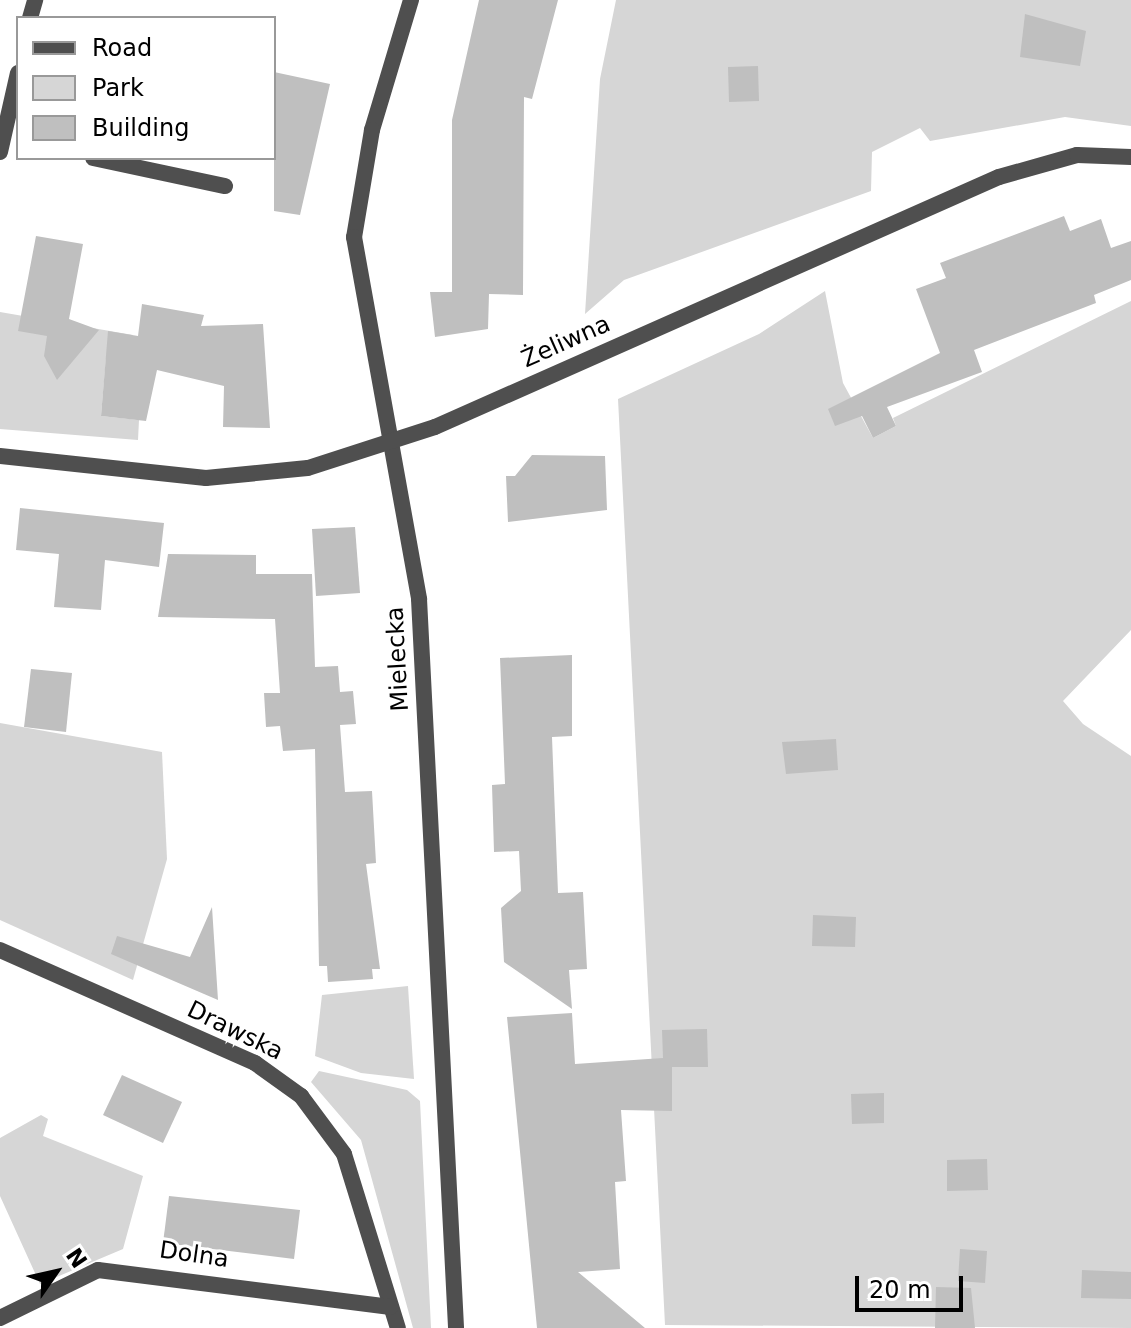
<!DOCTYPE html>
<html>
<head>
<meta charset="utf-8">
<style>
	body { margin:0 }
	#map { position:relative; width:1131px; height:1328px; overflow:hidden; background:#fff; font-family:"DejaVu Sans",sans-serif }
	div>[style] { position:absolute }
	.green>* { inset:0; background:#d6d6d6 }
	.building>* { inset:0; background:#bfbfbf }
	.minor>* { height:16px; margin:-8px; padding:0 8px; transform-origin:8px; border-radius:8px; background:#4f4f4f }
	span { translate:-50% -50%; white-space:nowrap; text-align:center; line-height:1.15; -webkit-text-stroke:6px #fff; paint-order:stroke }
	.street-label { font-size:24px; color:#000 }
	.legend { position:absolute; left:16px; top:16px; width:260px; height:144px; box-sizing:border-box; background:#fff; border:2px solid #999; margin:0; padding:10px 14px; list-style:none; font-size:24px; color:#000 }
	.legend li { display:flex; align-items:center; gap:16px; height:40px }
	.legend b { width:40px; border:2px solid #999 }
	.north { position:absolute; left:16px; top:1232px; width:80px; height:80px; -webkit-text-stroke:6px #fff; paint-order:stroke; rotate:56deg; font-size:22px; font-weight:700; line-height:32px; text-align:center; color:#000 }
	.north::after { content:''; display:block; margin:auto; width:28px; height:36px; background:#000; clip-path:polygon(50% 0,100% 100%,50% 72%,0 100%) }
	.scale { position:absolute; left:855px; top:1276px; width:108px; height:36px; box-sizing:border-box; border:4px solid #000; border-top:0; padding-left:10px; font-size:24px; line-height:28px; white-space:nowrap; color:#000; -webkit-text-stroke:6px #fff; paint-order:stroke }
</style>
</head>
<body>
<div id="map">
	<div class="green">
		<i style="clip-path:polygon(616px 0,1131px 0,1131px 126px,1065px 117px,930px 141px,920px 128px,872px 152px,871px 191px,624px 280px,585px 314px,600px 79px)"></i>
		<i style="clip-path:polygon(825px 291px,843px 383px,873px 438px,896px 426px,893px 418px,1131px 301px,1131px 630px,1063px 701px,1083px 724px,1131px 756px,1131px 1328px,665px 1325px,618px 399px,759px 334px)"></i>
		<i style="clip-path:polygon(0 312px,133px 335px,106px 358px,101px 416px,139px 420px,138px 440px,0 429px)"></i>
		<i style="clip-path:polygon(0 723px,162px 752px,167px 859px,133px 980px,0 920px)"></i>
		<i style="clip-path:polygon(408px 986px,414px 1079px,361px 1073px,315px 1056px,322px 995px)"></i>
		<i style="clip-path:polygon(319px 1071px,407px 1090px,420px 1101px,431px 1328px,413px 1328px,361px 1140px,311px 1082px)"></i>
		<i style="clip-path:polygon(41px 1115px,48px 1119px,43px 1136px,143px 1176px,123px 1249px,40px 1284px,0 1196px,0 1138px)"></i>
	</div>
	<div class="building">
		<i style="clip-path:polygon(479px 0,558px 0,532px 99px,524px 97px,523px 295px,489px 294px,488px 329px,435px 337px,430px 292px,452px 292px,452px 120px)"></i>
		<i style="clip-path:polygon(1025px 14px,1086px 31px,1080px 66px,1020px 57px)"></i>
		<i style="clip-path:polygon(758px 66px,759px 101px,729px 102px,728px 67px)"></i>
		<i style="clip-path:polygon(274px 72px,330px 84px,300px 215px,274px 211px)"></i>
		<i style="clip-path:polygon(1064px 216px,1070px 231px,1101px 219px,1111px 248px,1131px 241px,1131px 280px,1094px 295px,1096px 303px,974px 350px,982px 372px,887px 407px,896px 426px,873px 438px,862px 416px,835px 426px,828px 409px,940px 353px,916px 289px,946px 278px,940px 263px)"></i>
		<i style="clip-path:polygon(36px 236px,83px 244px,69px 319px,99px 330px,57px 380px,44px 356px,47px 336px,18px 331px)"></i>
		<i style="clip-path:polygon(142px 304px,204px 315px,201px 326px,263px 324px,270px 428px,223px 427px,224px 386px,157px 370px,146px 421px,101px 416px,108px 331px,138px 336px)"></i>
		<i style="clip-path:polygon(532px 455px,605px 456px,607px 510px,508px 522px,506px 476px,515px 476px)"></i>
		<i style="clip-path:polygon(20px 508px,164px 523px,159px 567px,105px 560px,101px 610px,54px 607px,59px 554px,16px 550px)"></i>
		<i style="clip-path:polygon(355px 527px,360px 593px,316px 596px,312px 529px)"></i>
		<i style="clip-path:polygon(168px 554px,256px 555px,256px 574px,312px 574px,315px 667px,338px 666px,340px 692px,353px 691px,356px 724px,340px 725px,345px 792px,372px 791px,376px 863px,366px 864px,380px 969px,372px 969px,373px 979px,328px 982px,327px 966px,319px 966px,315px 749px,283px 751px,280px 726px,266px 727px,264px 693px,280px 693px,275px 619px,158px 617px)"></i>
		<i style="clip-path:polygon(572px 655px,572px 736px,552px 737px,558px 893px,583px 892px,587px 969px,569px 970px,572px 1009px,504px 962px,501px 908px,521px 891px,519px 851px,494px 852px,492px 785px,505px 784px,500px 658px)"></i>
		<i style="clip-path:polygon(31px 669px,72px 673px,66px 732px,24px 727px)"></i>
		<i style="clip-path:polygon(836px 739px,838px 770px,786px 774px,782px 742px)"></i>
		<i style="clip-path:polygon(212px 907px,218px 1000px,111px 954px,117px 936px,190px 957px)"></i>
		<i style="clip-path:polygon(813px 915px,856px 917px,855px 947px,812px 946px)"></i>
		<i style="clip-path:polygon(572px 1013px,575px 1064px,663px 1058px,662px 1030px,707px 1029px,708px 1067px,672px 1067px,672px 1111px,621px 1110px,626px 1181px,615px 1182px,620px 1269px,578px 1272px,645px 1328px,537px 1328px,507px 1017px)"></i>
		<i style="clip-path:polygon(122px 1075px,182px 1102px,163px 1143px,103px 1115px)"></i>
		<i style="clip-path:polygon(884px 1093px,884px 1123px,852px 1124px,851px 1094px)"></i>
		<i style="clip-path:polygon(987px 1159px,988px 1190px,947px 1191px,947px 1160px)"></i>
		<i style="clip-path:polygon(169px 1196px,300px 1210px,294px 1259px,163px 1243px)"></i>
		<i style="clip-path:polygon(960px 1249px,987px 1251px,985px 1283px,958px 1281px)"></i>
		<i style="clip-path:polygon(1082px 1270px,1131px 1272px,1131px 1299px,1081px 1298px)"></i>
		<i style="clip-path:polygon(936px 1287px,971px 1288px,975px 1328px,935px 1328px)"></i>
	</div>
	<div class="minor">
		<i style="left:411px;top:0;width:136px;rotate:106.7deg"></i>
		<i style="left:372px;top:130px;width:109px;rotate:99.5deg"></i>
		<i style="left:354px;top:237px;width:368px;rotate:79.8deg"></i>
		<i style="left:419px;top:599px;width:730px;rotate:87.09deg"></i>
		<i style="left:30px;top:18px;width:19px;rotate:-74deg"></i>
		<i style="left:0;top:152px;width:81px;rotate:-77.2deg"></i>
		<i style="left:93px;top:158px;width:135px;rotate:12deg"></i>
		<i style="left:0;top:456px;width:207px;rotate:6.1deg"></i>
		<i style="left:206px;top:478px;width:102px;rotate:-5.6deg"></i>
		<i style="left:308px;top:468px;width:133px;rotate:-17.9deg"></i>
		<i style="left:435px;top:427px;width:617px;rotate:-23.91deg"></i>
		<i style="left:999px;top:177px;width:81px;rotate:-15.8deg"></i>
		<i style="left:1077px;top:155px;width:54px;rotate:2.1deg"></i>
		<i style="left:0;top:950px;width:279px;rotate:23.9deg"></i>
		<i style="left:255px;top:1063px;width:57px;rotate:35.7deg"></i>
		<i style="left:301px;top:1096px;width:72px;rotate:53.4deg"></i>
		<i style="left:344px;top:1154px;width:182px;rotate:72.8deg"></i>
		<i style="left:0;top:1318px;width:109px;rotate:-26.1deg"></i>
		<i style="left:98px;top:1270px;width:295px;rotate:7.2deg"></i>
	</div>
	<div class="street-label">
		<span style="left:566px;top:342px;rotate:-24deg">Żeliwna</span>
		<span style="left:398px;top:659px;rotate:-93deg">Mielecka</span>
		<span style="left:235px;top:1031px;rotate:26deg">Drawska</span>
		<span style="left:194px;top:1255px;rotate:8deg">Dolna</span>
	</div>
	<ul class="legend">
	<li><b style="height:10px;background:#4f4f4f"></b>Road</li>
	<li><b style="height:22px;background:#d6d6d6"></b>Park</li>
	<li><b style="height:22px;background:#bfbfbf"></b>Building</li>
	</ul>
	<div class="north">N</div>
	<div class="scale">20 m</div>
</div>
</body>
</html>
